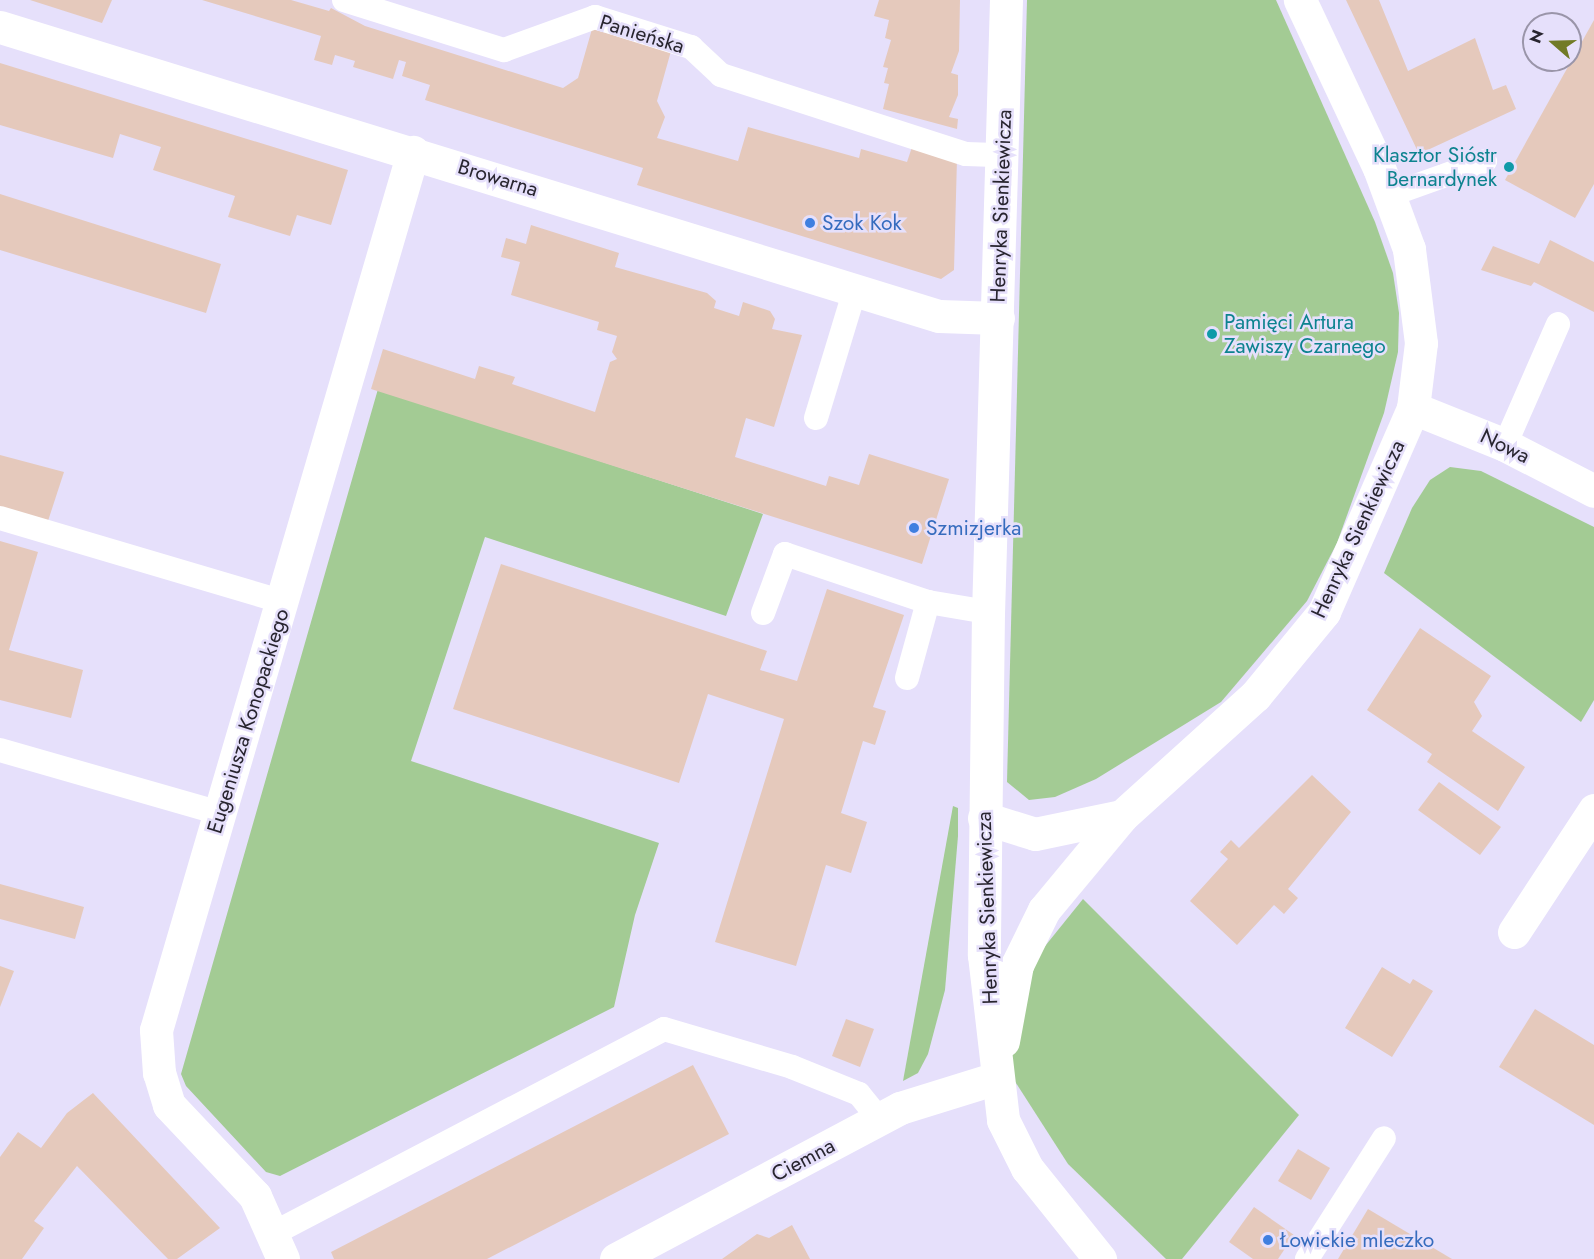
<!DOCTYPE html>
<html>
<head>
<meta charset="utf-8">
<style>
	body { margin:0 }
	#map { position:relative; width:1594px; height:1259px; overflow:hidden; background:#e6e0fb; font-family:Jost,sans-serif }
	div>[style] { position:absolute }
	.green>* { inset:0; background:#a3cb94 }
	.building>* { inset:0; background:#e5c9bc }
	.service>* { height:24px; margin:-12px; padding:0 12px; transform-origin:12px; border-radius:12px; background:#fff }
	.minor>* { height:33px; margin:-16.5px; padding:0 16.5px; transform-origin:16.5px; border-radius:16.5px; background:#fff }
	.tertiary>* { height:33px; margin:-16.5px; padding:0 16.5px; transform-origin:16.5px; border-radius:16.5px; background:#fff }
	.dots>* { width:16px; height:16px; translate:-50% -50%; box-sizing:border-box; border:3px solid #e6e0fb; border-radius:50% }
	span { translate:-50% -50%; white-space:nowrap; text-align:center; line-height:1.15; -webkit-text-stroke:5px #e6e0fb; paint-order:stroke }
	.street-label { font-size:21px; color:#28252f }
	.culture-label { font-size:21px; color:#0d838f }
	.right { translate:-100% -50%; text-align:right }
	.left { translate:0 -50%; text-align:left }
	.shop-label { font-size:21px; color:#366cbe }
	.north { position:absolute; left:1522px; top:12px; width:60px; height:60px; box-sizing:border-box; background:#e6e0fb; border:2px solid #9a95a9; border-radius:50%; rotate:290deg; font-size:16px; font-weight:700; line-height:24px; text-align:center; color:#28252f }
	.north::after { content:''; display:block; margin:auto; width:21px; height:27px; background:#727b26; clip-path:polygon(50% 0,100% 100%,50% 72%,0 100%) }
</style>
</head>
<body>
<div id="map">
	<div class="green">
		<i style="clip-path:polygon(1027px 0,1276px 0,1375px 222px,1393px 273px,1399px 313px,1398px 352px,1384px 413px,1337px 543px,1307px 601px,1221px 702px,1096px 779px,1055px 797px,1029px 800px,1007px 782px)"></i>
		<i style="clip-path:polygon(378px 389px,763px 514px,726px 616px,485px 537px,411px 761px,659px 843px,635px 915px,614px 1007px,280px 1176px,266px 1172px,186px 1086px,181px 1074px)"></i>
		<i style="clip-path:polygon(1450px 467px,1481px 471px,1594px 527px,1594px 700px,1581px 722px,1384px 573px,1412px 508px,1430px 480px)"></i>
		<i style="clip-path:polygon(953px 806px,958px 808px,958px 836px,945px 990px,928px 1054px,918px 1073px,903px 1081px)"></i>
		<i style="clip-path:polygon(1083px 899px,1299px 1115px,1182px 1259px,1166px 1259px,1068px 1164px,1007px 1069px,1029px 966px)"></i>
	</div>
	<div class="building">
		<i style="clip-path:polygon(30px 0,112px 0,102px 23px)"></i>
		<i style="clip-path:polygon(202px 0,291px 0,329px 11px,331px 8px,365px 26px,563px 88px,578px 78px,592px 29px,671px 51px,657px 101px,665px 117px,657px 138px,738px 161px,748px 127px,859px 158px,861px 149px,907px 162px,912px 147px,957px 159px,954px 270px,941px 279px,637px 185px,643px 168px,425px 100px,430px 85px,402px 76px,406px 62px,399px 60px,393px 79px,353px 67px,355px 61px,335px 55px,332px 65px,314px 60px,321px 36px)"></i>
		<i style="clip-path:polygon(879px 0,960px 0,959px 51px,951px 73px,958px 75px,958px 95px,949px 117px,958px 119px,957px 129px,883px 109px,889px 84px,884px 83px,888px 68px,883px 67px,891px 40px,885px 38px,889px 20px,874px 16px)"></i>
		<i style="clip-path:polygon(1346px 0,1379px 0,1408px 71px,1475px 38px,1493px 90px,1506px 85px,1516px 109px,1419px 154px)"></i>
		<i style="clip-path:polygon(1594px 20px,1594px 184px,1575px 218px,1505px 180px)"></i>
		<i style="clip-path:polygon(0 63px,348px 170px,331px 225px,297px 215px,290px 236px,228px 217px,235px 196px,153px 170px,161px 147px,120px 134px,113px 158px,0 125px)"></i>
		<i style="clip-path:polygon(0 194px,221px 264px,206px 313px,0 250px)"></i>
		<i style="clip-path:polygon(531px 225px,619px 253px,615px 267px,707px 293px,716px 301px,714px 308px,739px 316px,743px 302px,770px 311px,775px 319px,772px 329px,802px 335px,774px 427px,746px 418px,735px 457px,826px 486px,829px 476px,859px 485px,869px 454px,949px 479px,922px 564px,371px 389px,383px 349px,475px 379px,479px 366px,515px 377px,512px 384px,595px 412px,610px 362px,617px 359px,612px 352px,617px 336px,597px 330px,599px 322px,511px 295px,520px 262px,501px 257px,506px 238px,526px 244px)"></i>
		<i style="clip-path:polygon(1550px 240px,1594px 262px,1594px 312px,1534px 282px,1531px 286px,1481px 270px,1493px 246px,1539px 264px)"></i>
		<i style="clip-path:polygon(0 455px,64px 472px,48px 521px,0 508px)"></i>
		<i style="clip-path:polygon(0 541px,38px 552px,9px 650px,83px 670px,71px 718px,0 700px)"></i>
		<i style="clip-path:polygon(501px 564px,767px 651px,760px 670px,797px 681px,827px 589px,904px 615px,873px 707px,886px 711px,875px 745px,863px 741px,841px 813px,867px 822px,851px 873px,826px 865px,796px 966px,715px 942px,784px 719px,708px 694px,679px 783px,453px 709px)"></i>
		<i style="clip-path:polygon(1420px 628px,1491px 676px,1474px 702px,1482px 716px,1472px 731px,1525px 767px,1498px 811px,1427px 762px,1432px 754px,1367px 710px)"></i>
		<i style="clip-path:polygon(1312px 775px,1351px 812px,1288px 889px,1298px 898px,1284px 914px,1274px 905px,1237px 945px,1190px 901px,1228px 859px,1220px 852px,1231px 840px,1239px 848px)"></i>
		<i style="clip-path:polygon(1439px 782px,1501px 827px,1480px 855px,1418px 810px)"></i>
		<i style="clip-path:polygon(0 884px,84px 907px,75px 939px,0 919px)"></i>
		<i style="clip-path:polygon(0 966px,14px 971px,0 1007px)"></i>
		<i style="clip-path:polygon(1382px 967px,1410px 984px,1413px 979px,1433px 991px,1392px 1057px,1345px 1028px)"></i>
		<i style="clip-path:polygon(1535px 1009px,1594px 1045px,1594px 1125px,1499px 1067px)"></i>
		<i style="clip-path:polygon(846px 1019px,874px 1029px,860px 1067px,832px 1056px)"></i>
		<i style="clip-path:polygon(693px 1065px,729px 1134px,487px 1259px,334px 1259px,331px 1252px)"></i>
		<i style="clip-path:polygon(93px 1093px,220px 1228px,177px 1259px,168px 1259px,77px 1166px,34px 1221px,44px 1228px,22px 1259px,0 1259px,0 1157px,18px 1132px,41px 1148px,67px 1113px)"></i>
		<i style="clip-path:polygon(1298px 1149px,1330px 1168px,1311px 1200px,1278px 1181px)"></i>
		<i style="clip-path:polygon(1254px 1207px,1294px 1235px,1278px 1259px,1253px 1259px,1229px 1242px)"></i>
		<i style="clip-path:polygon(1368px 1209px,1452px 1259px,1338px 1259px)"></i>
		<i style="clip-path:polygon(792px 1225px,810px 1259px,722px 1259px,757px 1234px,769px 1238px)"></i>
	</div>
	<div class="service">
		<i style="left:344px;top:0;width:168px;rotate:17.4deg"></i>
		<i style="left:504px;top:50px;width:97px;rotate:-19.9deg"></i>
		<i style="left:595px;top:17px;width:101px;rotate:17.4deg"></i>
		<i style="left:691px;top:47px;width:41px;rotate:43deg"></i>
		<i style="left:721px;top:75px;width:257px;rotate:17.9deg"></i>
		<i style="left:966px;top:154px;width:37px;rotate:2deg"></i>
		<i style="left:1390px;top:195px;width:101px;rotate:-19.7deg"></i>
		<i style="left:816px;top:418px;width:134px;rotate:-73.1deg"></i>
		<i style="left:1505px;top:445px;width:132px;rotate:-66.3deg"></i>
		<i style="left:0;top:518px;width:295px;rotate:16.5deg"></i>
		<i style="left:763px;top:613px;width:63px;rotate:-69.6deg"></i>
		<i style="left:785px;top:554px;width:151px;rotate:18.6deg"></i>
		<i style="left:928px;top:602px;width:61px;rotate:9.5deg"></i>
		<i style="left:907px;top:678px;width:79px;rotate:-74.6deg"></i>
		<i style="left:0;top:750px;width:229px;rotate:16deg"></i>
		<i style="left:274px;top:1233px;width:440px;rotate:-27.6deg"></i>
		<i style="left:664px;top:1029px;width:134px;rotate:16.5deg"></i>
		<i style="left:792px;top:1067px;width:72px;rotate:21.9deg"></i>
		<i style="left:859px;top:1094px;width:32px;rotate:51deg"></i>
		<i style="left:1307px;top:1259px;width:143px;rotate:-57.5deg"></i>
	</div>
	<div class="minor">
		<i style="left:0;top:27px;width:982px;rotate:17.11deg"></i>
		<i style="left:939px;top:316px;width:59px;rotate:1.9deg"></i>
		<i style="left:1413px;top:408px;width:99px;rotate:21.9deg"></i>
		<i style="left:1505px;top:445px;width:100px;rotate:27.3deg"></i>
		<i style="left:1514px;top:932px;width:146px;rotate:-56.7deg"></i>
		<i style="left:283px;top:1259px;width:69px;rotate:-114deg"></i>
		<i style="left:255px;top:1196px;width:125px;rotate:-133.4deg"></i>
		<i style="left:169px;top:1105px;width:34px;rotate:-107deg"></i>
		<i style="left:159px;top:1073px;width:43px;rotate:-94deg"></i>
		<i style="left:156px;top:1030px;width:915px;rotate:-73.68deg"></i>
		<i style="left:616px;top:1259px;width:322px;rotate:-28deg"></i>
		<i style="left:900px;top:1108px;width:102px;rotate:-17.2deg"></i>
	</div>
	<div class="tertiary">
		<i style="left:1006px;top:0;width:612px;rotate:91.68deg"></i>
		<i style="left:988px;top:612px;width:343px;rotate:90.7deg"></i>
		<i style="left:984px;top:955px;width:166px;rotate:83.4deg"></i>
		<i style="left:1003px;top:1120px;width:54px;rotate:63.4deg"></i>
		<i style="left:1027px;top:1168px;width:117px;rotate:51.3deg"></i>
		<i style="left:984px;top:818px;width:53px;rotate:17.4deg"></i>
		<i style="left:1035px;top:834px;width:89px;rotate:-11.7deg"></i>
		<i style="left:1003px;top:1041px;width:77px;rotate:-79.6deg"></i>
		<i style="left:1017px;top:965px;width:61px;rotate:-63.9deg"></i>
		<i style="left:1044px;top:910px;width:122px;rotate:-50.3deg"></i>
		<i style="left:1122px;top:816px;width:179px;rotate:-42.1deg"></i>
		<i style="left:1255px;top:696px;width:109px;rotate:-50.6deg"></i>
		<i style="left:1324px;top:612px;width:223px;rotate:-66.4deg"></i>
		<i style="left:1413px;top:408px;width:65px;rotate:-83deg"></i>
		<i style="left:1421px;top:343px;width:95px;rotate:-97.3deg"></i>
		<i style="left:1409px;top:249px;width:86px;rotate:-110.3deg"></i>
		<i style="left:1379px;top:168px;width:186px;rotate:-115.2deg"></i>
	</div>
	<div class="dots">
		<i style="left:1509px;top:167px;background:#0f9aa8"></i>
		<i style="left:810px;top:223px;background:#3f7fe0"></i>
		<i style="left:1212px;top:334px;background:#0f9aa8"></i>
		<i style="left:914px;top:528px;background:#3f7fe0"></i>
		<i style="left:1268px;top:1240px;background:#3f7fe0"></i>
	</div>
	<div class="street-label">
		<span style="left:642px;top:34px;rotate:17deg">Panieńska</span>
		<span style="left:498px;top:178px;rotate:17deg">Browarna</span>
		<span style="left:1001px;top:206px;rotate:-88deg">Henryka Sienkiewicza</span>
		<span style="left:1505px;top:446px;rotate:26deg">Nowa</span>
		<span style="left:1358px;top:529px;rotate:-65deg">Henryka Sienkiewicza</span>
		<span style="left:248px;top:721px;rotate:-73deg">Eugeniusza Konopackiego</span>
		<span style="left:987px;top:908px;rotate:-92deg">Henryka Sienkiewicza</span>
		<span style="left:803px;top:1160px;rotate:-28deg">Ciemna</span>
	</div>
	<div class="culture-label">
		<span class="right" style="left:1497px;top:167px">Klasztor Sióstr<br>Bernardynek</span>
		<span class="left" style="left:1224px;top:334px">Pamięci Artura<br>Zawiszy Czarnego</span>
	</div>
	<div class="shop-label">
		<span class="left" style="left:822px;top:223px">Szok Kok</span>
		<span class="left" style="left:926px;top:528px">Szmizjerka</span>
		<span class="left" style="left:1280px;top:1240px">Łowickie mleczko</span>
	</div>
	<div class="north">N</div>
</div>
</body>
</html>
